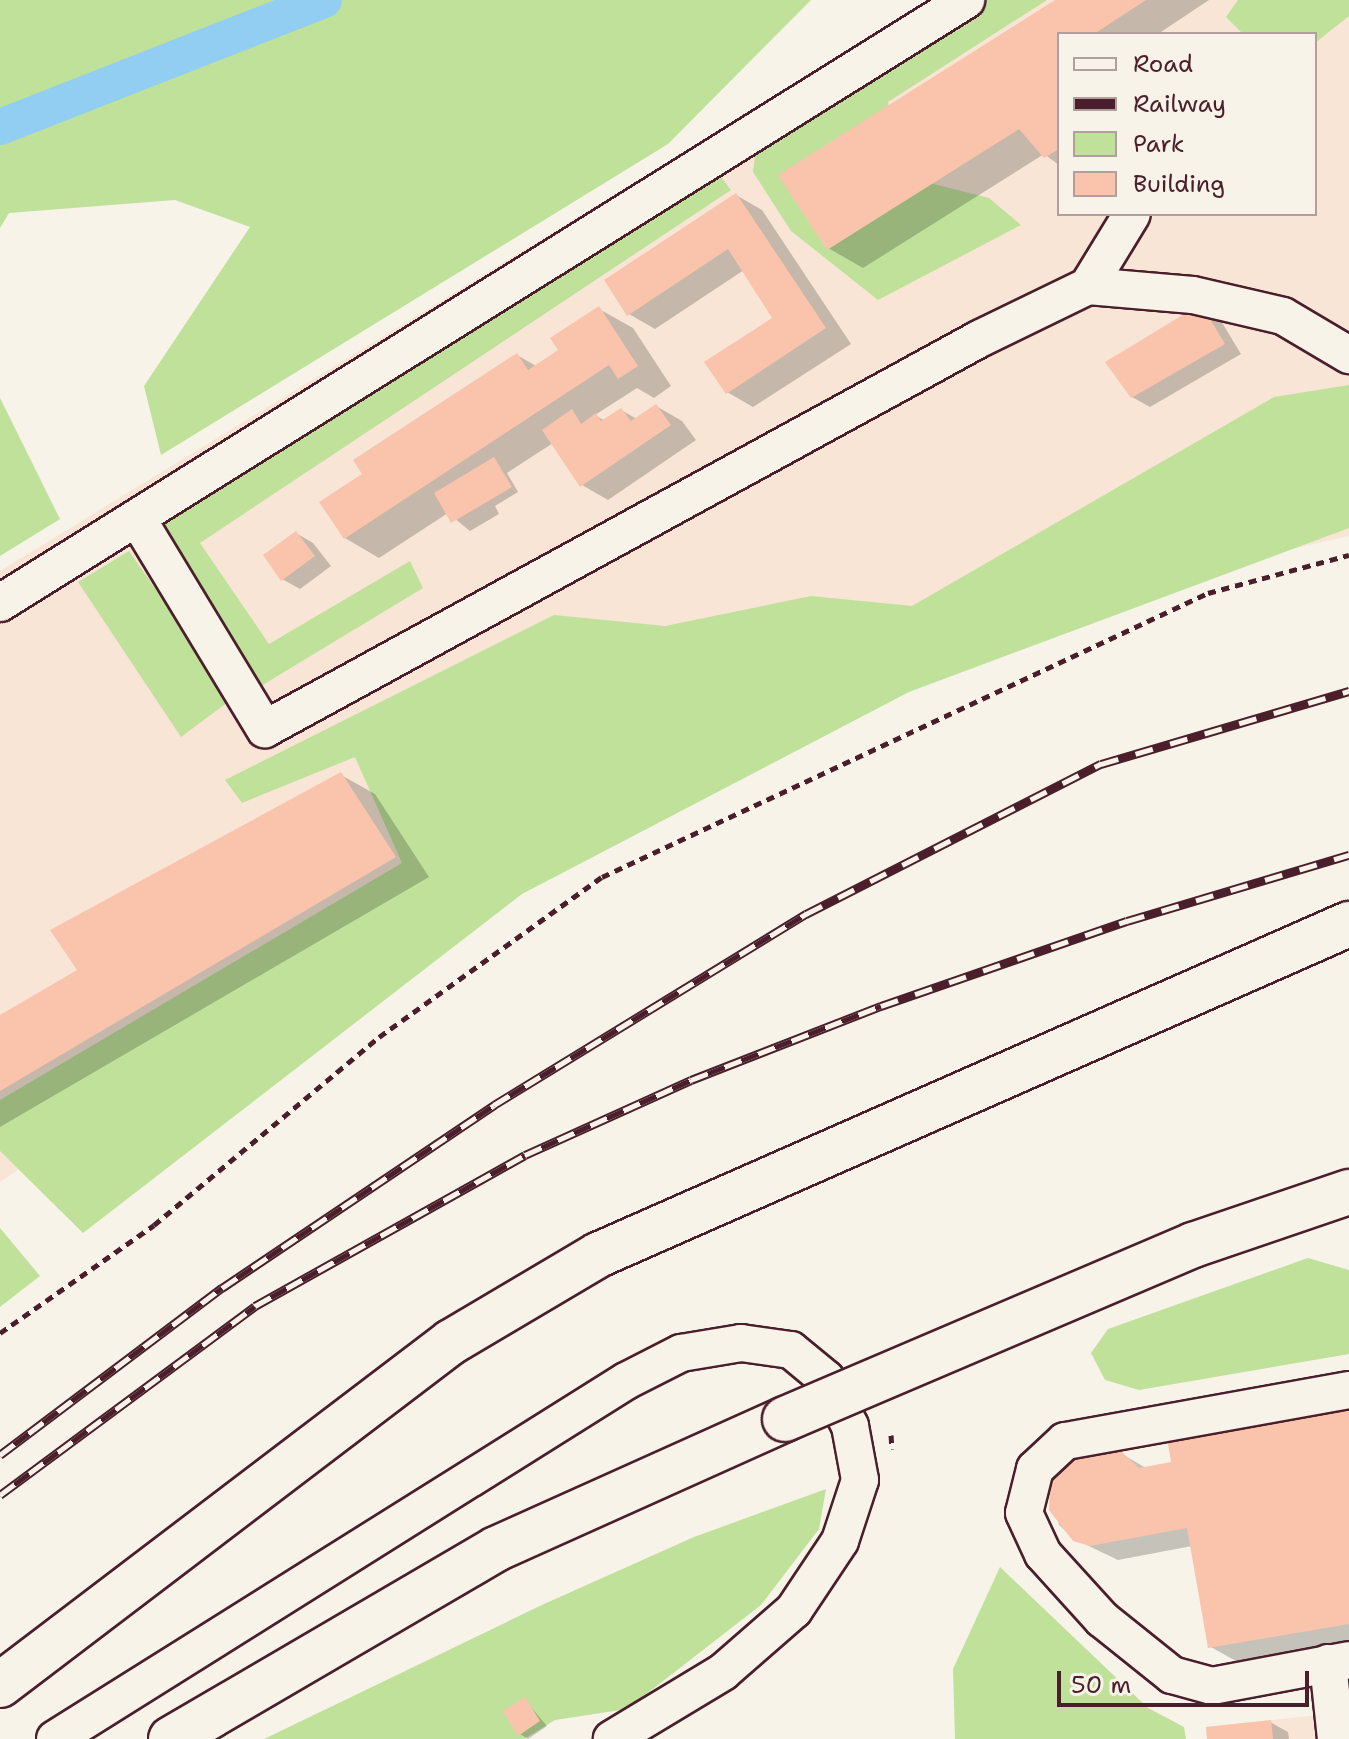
<!DOCTYPE html>
<html>
<head>
<meta charset="utf-8">
<style>
	body { margin:0 }
	#map { position:relative; width:1349px; height:1739px; overflow:hidden; background:#f7f3e8; font-family:"Shantell Sans",sans-serif }
	div>[style] { position:absolute }
	.built>* { inset:0; background:#f8e5d6 }
	.green>* { inset:0; background:#bfe19a }
	.shadow>* { inset:0; background:#0003 }
	.canal>* { height:36px; margin:-18px; padding:0 18px; transform-origin:18px; border-radius:18px; background:#92cdf2 }
	.building>* { inset:0; background:#f9c4ab }
	.path>* { height:5px; margin-top:-2.5px; transform-origin:0; background:repeating-linear-gradient(90deg,#4a1f2b 0 8px,transparent 0 14px) }
	.roads { filter:drop-shadow(2px 0 #4a1f2b) drop-shadow(-2px 0 #4a1f2b) drop-shadow(0 2px #4a1f2b) drop-shadow(0 -2px #4a1f2b) }
	.minor>* { height:36px; margin:-18px; padding:0 18px; transform-origin:18px; border-radius:18px; background:#f7f3e8 }
	.major>* { height:44px; margin:-22px; padding:0 22px; transform-origin:22px; border-radius:22px; background:#f7f3e8 }
	.rail>* { height:9px; margin-top:-4.5px; transform-origin:0; background:repeating-linear-gradient(90deg,#f7f3e8 0 18px,#4a1f2b 0 36px); box-sizing:border-box; border-block:2px solid #4a1f2b }
	.bridges { filter:drop-shadow(2px 0 #4a1f2b) drop-shadow(-2px 0 #4a1f2b) drop-shadow(0 2px #4a1f2b) drop-shadow(0 -2px #4a1f2b) }
	.major-bridge>* { height:44px; margin:-22px; padding:0 22px; transform-origin:22px; border-radius:22px; background:#f7f3e8 }
	span { translate:-50% -50%; white-space:nowrap; text-align:center; line-height:1.15; -webkit-text-stroke:6px #f7f3e8; paint-order:stroke }
	.legend { position:absolute; left:1057px; top:32px; width:260px; height:184px; box-sizing:border-box; background:#f7f3e8; border:2px solid #b29e9c; margin:0; padding:10px 14px; list-style:none; font-size:24px; color:#4a1f2b }
	.legend li { display:flex; align-items:center; gap:16px; height:40px }
	.legend b { width:40px; border:2px solid #b29e9c }
	.scale { position:absolute; left:1057px; top:1671px; width:252px; height:36px; box-sizing:border-box; border:4px solid #4a1f2b; border-top:0; padding-left:10px; font-size:24px; line-height:28px; white-space:nowrap; color:#4a1f2b; -webkit-text-stroke:6px #f7f3e8; paint-order:stroke }
</style>
</head>
<body>
<div id="map">
	<div class="built">
		<i style="clip-path:polygon(evenodd,932px 0,1349px 0,1349px 536px,767px 668px,0 1182px,0 571px,932px 0,1059px 34px,1315px 34px,1315px 214px,1059px 214px,1059px 34px)"></i>
		<i style="clip-path:polygon(1349px 1712px,1349px 1739px,1207px 1739px,1206px 1727px)"></i>
	</div>
	<div class="green">
		<i style="clip-path:polygon(0 0,811px 0,668px 144px,161px 455px,144px 386px,250px 227px,175px 200px,9px 213px,0 228px)"></i>
		<i style="clip-path:polygon(978px 0,1047px 0,888px 102px,898px 175px,989px 198px,1021px 225px,878px 300px,791px 231px,753px 172px,757px 138px)"></i>
		<i style="clip-path:polygon(1238px 0,1349px 0,1349px 16px,1315px 43px,1315px 34px,1243px 34px,1226px 17px)"></i>
		<i style="clip-path:polygon(715px 169px,731px 190px,200px 543px,269px 644px,410px 561px,423px 588px,256px 689px,159px 525px)"></i>
		<i style="clip-path:polygon(1349px 385px,1349px 528px,909px 692px,522px 894px,83px 1233px,0 1151px,0 1100px,402px 863px,355px 757px,242px 803px,225px 780px,554px 615px,665px 626px,811px 596px,912px 606px,1274px 397px)"></i>
		<i style="clip-path:polygon(0 398px,60px 519px,0 556px)"></i>
		<i style="clip-path:polygon(129px 551px,232px 699px,181px 737px,78px 582px)"></i>
		<i style="clip-path:polygon(0 1228px,40px 1276px,0 1307px)"></i>
		<i style="clip-path:polygon(1308px 1258px,1349px 1270px,1349px 1354px,1139px 1390px,1105px 1380px,1091px 1353px,1108px 1329px)"></i>
		<i style="clip-path:polygon(826px 1489px,819px 1529px,761px 1605px,627px 1709px,555px 1720px,524px 1739px,264px 1739px,544px 1604px,694px 1537px)"></i>
		<i style="clip-path:polygon(1000px 1567px,1148px 1708px,1184px 1727px,1186px 1739px,955px 1739px,953px 1669px)"></i>
	</div>
	<div class="shadow">
		<i style="clip-path:polygon(1059px 0,1209px 0,1158px 34px,1059px 34px,1059px 165px,1044px 154px,863px 268px,828px 248px)"></i>
		<i style="clip-path:polygon(736px 195px,762px 210px,851px 344px,753px 407px,727px 392px,775px 318px,744px 270px,655px 329px,629px 314px)"></i>
		<i style="clip-path:polygon(1201px 306px,1218px 316px,1241px 354px,1150px 407px,1132px 397px)"></i>
		<i style="clip-path:polygon(599px 309px,633px 328px,671px 386px,654px 398px,637px 388px,595px 415px,605px 421px,621px 410px,637px 419px,656px 406px,682px 421px,696px 440px,608px 500px,582px 485px,553px 443px,507px 473px,518px 492px,495px 506px,499px 514px,470px 531px,448px 513px,379px 558px,345px 538px,364px 474px,517px 355px,536px 366px,561px 351px)"></i>
		<i style="clip-path:polygon(296px 533px,313px 543px,331px 566px,300px 589px,282px 579px)"></i>
		<i style="clip-path:polygon(341px 775px,375px 794px,429px 877px,0 1127px,0 1017px,80px 970px)"></i>
		<i style="clip-path:polygon(1349px 1409px,1349px 1642px,1236px 1661px,1209px 1646px,1192px 1546px,1118px 1560px,1074px 1539px,1059px 1525px,1050px 1489px,1122px 1454px,1146px 1468px,1173px 1464px)"></i>
		<i style="clip-path:polygon(525px 1700px,547px 1726px,528px 1739px,520px 1734px)"></i>
		<i style="clip-path:polygon(1270px 1722px,1288px 1732px,1289px 1739px,1209px 1739px)"></i>
	</div>
	<div class="canal">
		<i style="left:0;top:127px;width:348px;rotate:-21.4deg"></i>
	</div>
	<div class="building">
		<i style="clip-path:polygon(1055px 0,1146px 0,1094px 34px,1059px 34px,1059px 149px,1044px 158px,1019px 129px,827px 250px,778px 175px)"></i>
		<i style="clip-path:polygon(736px 193px,826px 328px,726px 394px,704px 362px,772px 318px,728px 249px,627px 316px,604px 280px)"></i>
		<i style="clip-path:polygon(1201px 304px,1225px 344px,1131px 398px,1105px 362px)"></i>
		<i style="clip-path:polygon(599px 306px,638px 366px,618px 379px,609px 365px,344px 539px,319px 502px,362px 474px,353px 460px,517px 353px,528px 370px,558px 350px,550px 338px)"></i>
		<i style="clip-path:polygon(656px 404px,671px 425px,580px 487px,542px 430px,572px 409px,581px 424px,596px 413px,601px 421px,621px 408px,631px 421px)"></i>
		<i style="clip-path:polygon(494px 457px,512px 487px,451px 523px,434px 493px)"></i>
		<i style="clip-path:polygon(296px 531px,315px 556px,281px 581px,263px 555px)"></i>
		<i style="clip-path:polygon(341px 772px,396px 857px,0 1091px,0 1015px,77px 970px,50px 930px)"></i>
		<i style="clip-path:polygon(1349px 1407px,1349px 1624px,1208px 1648px,1187px 1528px,1090px 1546px,1073px 1541px,1049px 1510px,1050px 1480px,1068px 1455px,1106px 1446px,1122px 1452px,1139px 1468px,1171px 1462px,1167px 1438px)"></i>
		<i style="clip-path:polygon(525px 1697px,540px 1721px,518px 1736px,503px 1711px)"></i>
		<i style="clip-path:polygon(1271px 1720px,1273px 1739px,1207px 1739px,1206px 1727px)"></i>
	</div>
	<div class="path">
		<i style="left:0;top:1333px;width:188px;rotate:-35deg"></i>
		<i style="left:154px;top:1225px;width:293px;rotate:-39.9deg"></i>
		<i style="left:379px;top:1037px;width:274px;rotate:-35.7deg"></i>
		<i style="left:602px;top:877px;width:669px;rotate:-25.11deg"></i>
		<i style="left:1208px;top:593px;width:146px;rotate:-15.1deg"></i>
		<i style="left:891px;top:1435px;width:14px;rotate:86deg"></i>
	</div>
	<div class="roads">
		<div class="minor">
			<i style="left:1088px;top:286px;width:105px;rotate:4.9deg"></i>
			<i style="left:1193px;top:295px;width:92px;rotate:13.1deg"></i>
			<i style="left:1283px;top:316px;width:77px;rotate:30.6deg"></i>
			<i style="left:137px;top:518px;width:247px;rotate:58.8deg"></i>
			<i style="left:265px;top:729px;width:814px;rotate:-28.64deg"></i>
			<i style="left:979px;top:339px;width:121px;rotate:-25.9deg"></i>
			<i style="left:1088px;top:286px;width:84px;rotate:-58.6deg"></i>
			<i style="left:0;top:603px;width:1139px;rotate:-31.97deg"></i>
			<i style="left:1349px;top:1390px;width:289px;rotate:169.8deg"></i>
			<i style="left:1065px;top:1441px;width:41px;rotate:137deg"></i>
			<i style="left:1035px;top:1469px;width:45px;rotate:104deg"></i>
			<i style="left:1024px;top:1513px;width:45px;rotate:65.1deg"></i>
			<i style="left:1043px;top:1554px;width:88px;rotate:47.8deg"></i>
			<i style="left:1102px;top:1619px;width:90px;rotate:38.7deg"></i>
			<i style="left:1172px;top:1675px;width:41px;rotate:15.4deg"></i>
			<i style="left:1212px;top:1686px;width:139px;rotate:-10.7deg"></i>
			<i style="left:1328px;top:1663px;width:76px;rotate:84deg"></i>
			<i style="left:55px;top:1739px;width:674px;rotate:-32.09deg"></i>
			<i style="left:626px;top:1381px;width:62px;rotate:-27deg"></i>
			<i style="left:681px;top:1353px;width:61px;rotate:-9.5deg"></i>
			<i style="left:741px;top:1343px;width:50px;rotate:8deg"></i>
			<i style="left:791px;top:1350px;width:45px;rotate:39.6deg"></i>
			<i style="left:826px;top:1379px;width:53px;rotate:62.9deg"></i>
			<i style="left:850px;top:1426px;width:55px;rotate:79.5deg"></i>
			<i style="left:860px;top:1480px;width:64px;rotate:108.2deg"></i>
			<i style="left:840px;top:1541px;width:83px;rotate:123.7deg"></i>
			<i style="left:794px;top:1610px;width:94px;rotate:138.9deg"></i>
			<i style="left:723px;top:1672px;width:130px;rotate:148.9deg"></i>
		</div>
		<div class="major">
			<i style="left:0;top:1685px;width:567px;rotate:-37.25deg"></i>
			<i style="left:451px;top:1342px;width:171px;rotate:-30.6deg"></i>
			<i style="left:598px;top:1255px;width:821px;rotate:-23.79deg"></i>
			<i style="left:171px;top:1739px;width:376px;rotate:-30.3deg"></i>
			<i style="left:496px;top:1549px;width:317px;rotate:-24.2deg"></i>
		</div>
	</div>
	<div class="rail">
		<i style="left:0;top:1455px;width:278px;rotate:-37deg"></i>
		<i style="left:222px;top:1288px;width:328px;rotate:-33.9deg"></i>
		<i style="left:494px;top:1105px;width:366px;rotate:-31.5deg"></i>
		<i style="left:806px;top:914px;width:331px;rotate:-27deg"></i>
		<i style="left:1101px;top:764px;width:259px;rotate:-16.4deg"></i>
		<i style="left:0;top:1495px;width:317px;rotate:-36.5deg"></i>
		<i style="left:255px;top:1306px;width:309px;rotate:-29.2deg"></i>
		<i style="left:525px;top:1155px;width:182px;rotate:-24.3deg"></i>
		<i style="left:691px;top:1080px;width:204px;rotate:-21.3deg"></i>
		<i style="left:881px;top:1006px;width:260px;rotate:-19.1deg"></i>
		<i style="left:1127px;top:921px;width:232px;rotate:-16.6deg"></i>
	</div>
	<div class="bridges">
		<div class="major-bridge">
			<i style="left:785px;top:1419px;width:444px;rotate:-23.1deg"></i>
			<i style="left:1193px;top:1245px;width:165px;rotate:-18.8deg"></i>
		</div>
	</div>
	<ul class="legend">
	<li><b style="height:10px;background:#f7f3e8"></b>Road</li>
	<li><b style="height:10px;background:#4a1f2b"></b>Railway</li>
	<li><b style="height:22px;background:#bfe19a"></b>Park</li>
	<li><b style="height:22px;background:#f9c4ab"></b>Building</li>
	</ul>
	<div class="scale">50 m</div>
</div>
</body>
</html>
